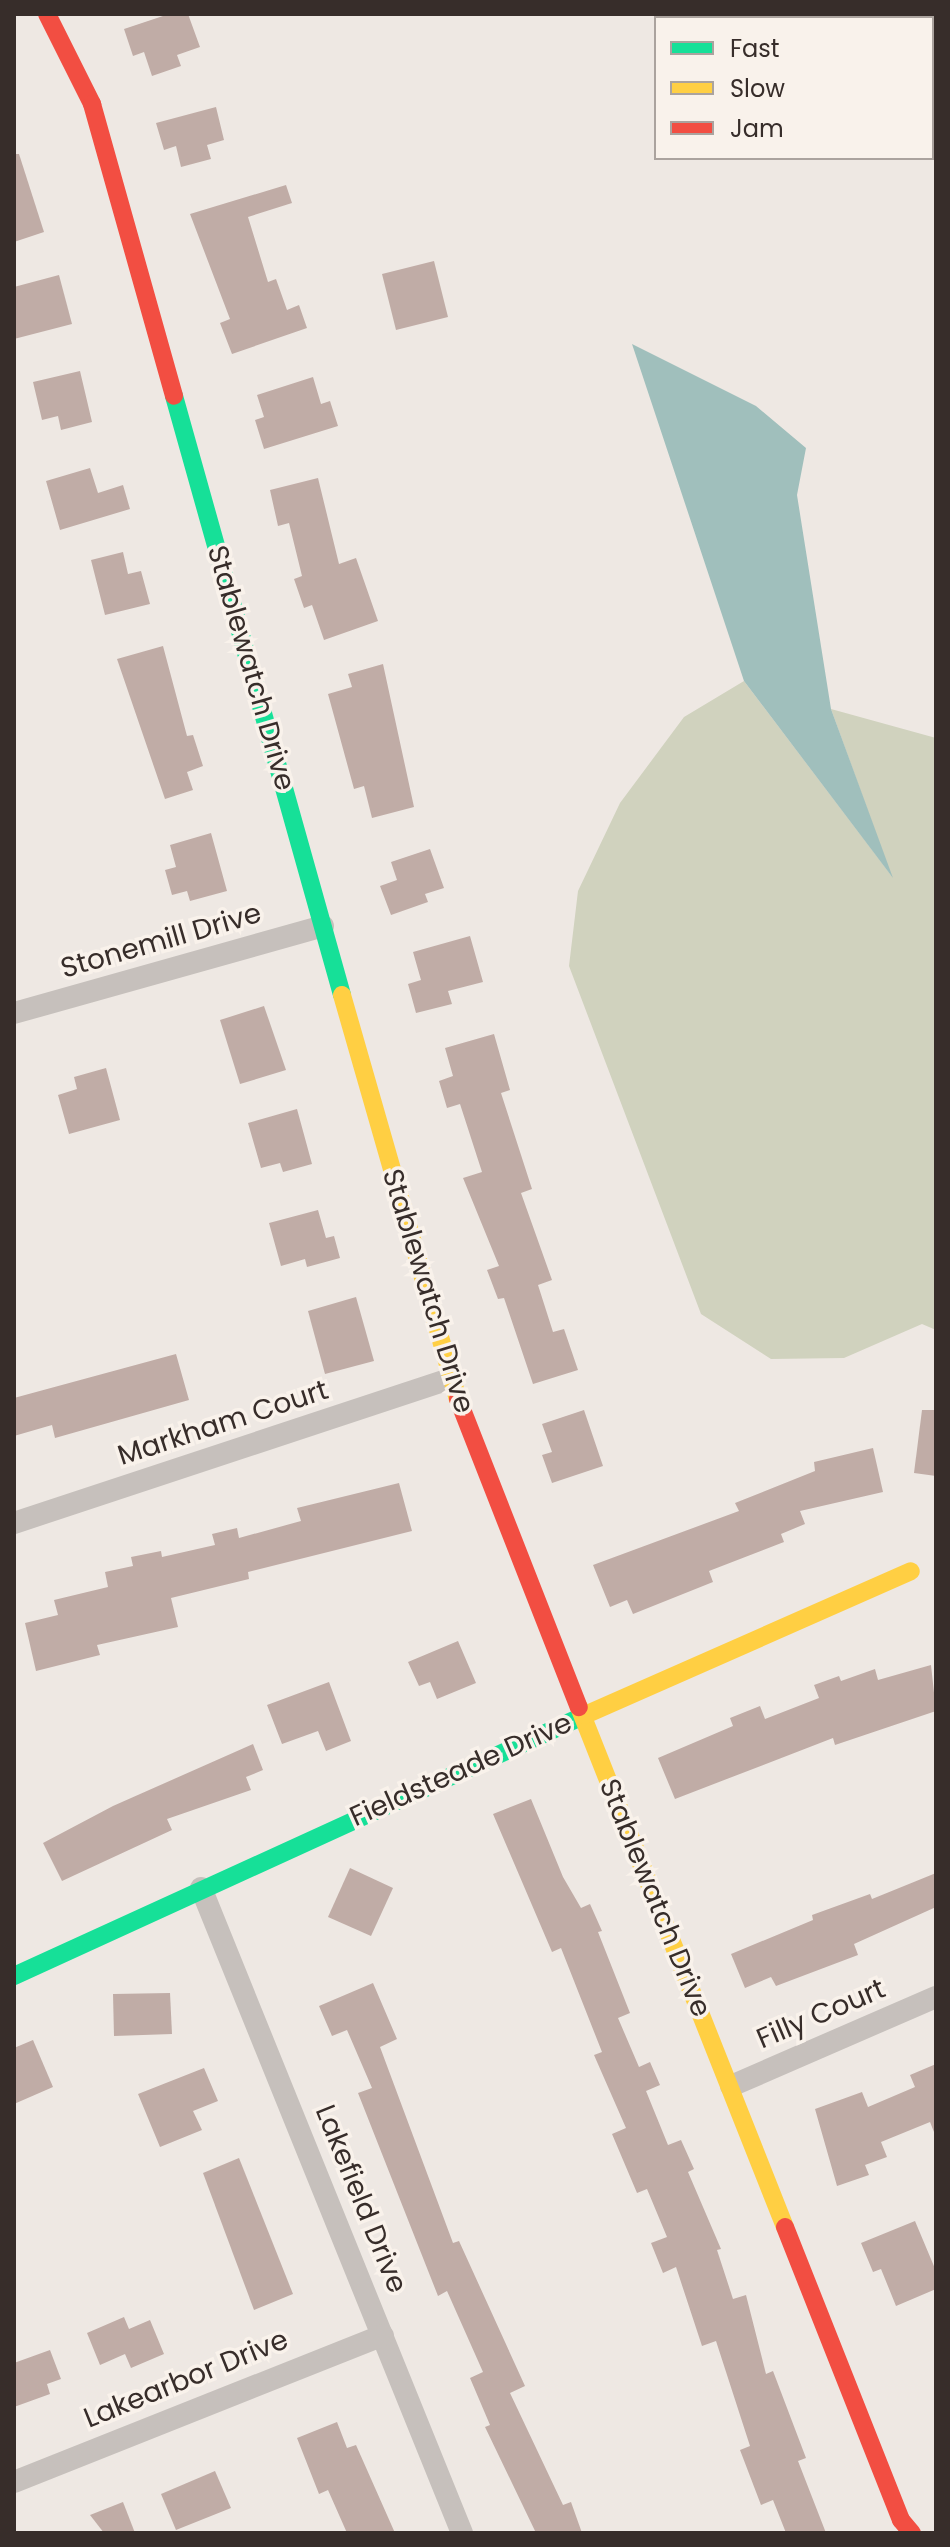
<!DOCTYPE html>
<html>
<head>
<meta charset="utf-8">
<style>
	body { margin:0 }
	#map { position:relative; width:950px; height:2547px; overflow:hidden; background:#eee8e3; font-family:Poppins,sans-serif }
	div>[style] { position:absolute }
	.green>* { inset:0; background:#d0d2be }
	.water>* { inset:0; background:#a0bfbc }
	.building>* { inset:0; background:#c0aca6 }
	.street>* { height:22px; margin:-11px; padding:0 11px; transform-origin:11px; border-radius:11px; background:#c6c0bc }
	.fast>* { height:18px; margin:-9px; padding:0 9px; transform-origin:9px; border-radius:9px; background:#16e098 }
	.slow>* { height:18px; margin:-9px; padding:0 9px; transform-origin:9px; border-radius:9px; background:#ffcf43 }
	.jam>* { height:18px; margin:-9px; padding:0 9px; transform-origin:9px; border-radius:9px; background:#f24e42 }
	span { translate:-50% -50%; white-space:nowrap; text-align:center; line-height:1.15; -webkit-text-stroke:7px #f9f2eb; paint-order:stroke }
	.street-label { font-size:28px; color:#372d2a }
	.frame { position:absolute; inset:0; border:16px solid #372d2a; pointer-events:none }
	.legend { position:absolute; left:654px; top:16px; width:280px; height:144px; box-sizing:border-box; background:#f9f2eb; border:2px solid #aba39e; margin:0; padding:10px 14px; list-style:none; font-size:24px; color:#372d2a }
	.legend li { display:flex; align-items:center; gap:16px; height:40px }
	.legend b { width:40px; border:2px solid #aba39e }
</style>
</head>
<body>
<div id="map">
	<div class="green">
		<i style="clip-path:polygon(744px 681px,891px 875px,831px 709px,936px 738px,936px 1330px,922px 1324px,844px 1358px,771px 1359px,701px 1314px,569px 966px,578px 891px,620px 803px,684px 717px)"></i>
	</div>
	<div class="water">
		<i style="clip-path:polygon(632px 344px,756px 406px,806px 448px,797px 495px,831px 709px,893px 878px,744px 681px)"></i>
	</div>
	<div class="building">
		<i style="clip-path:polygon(169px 14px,188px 14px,200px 47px,177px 55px,181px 66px,152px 76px,144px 52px,133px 56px,124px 29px)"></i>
		<i style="clip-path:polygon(216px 107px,224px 140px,207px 145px,211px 159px,181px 167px,176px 146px,164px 150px,156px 123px)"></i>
		<i style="clip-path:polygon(14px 154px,19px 154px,44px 232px,14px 242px)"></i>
		<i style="clip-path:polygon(286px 185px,292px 203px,248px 217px,268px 282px,276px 279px,287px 310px,299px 305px,307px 328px,232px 354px,220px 323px,230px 319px,190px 214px)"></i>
		<i style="clip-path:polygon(434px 261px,448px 317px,396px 330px,382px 274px)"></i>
		<i style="clip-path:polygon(59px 275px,72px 324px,14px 339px,14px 287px)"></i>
		<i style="clip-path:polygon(80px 371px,92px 422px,61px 430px,58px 416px,42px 420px,33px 382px)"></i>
		<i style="clip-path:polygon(313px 377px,321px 404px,330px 401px,338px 426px,264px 449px,255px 420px,264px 417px,257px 395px)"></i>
		<i style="clip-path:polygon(90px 468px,98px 493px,123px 485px,130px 509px,60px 530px,46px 481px)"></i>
		<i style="clip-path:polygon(318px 478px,339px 564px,356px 558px,378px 621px,324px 640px,312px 605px,304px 608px,294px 579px,302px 576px,289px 523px,278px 526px,270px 490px)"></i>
		<i style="clip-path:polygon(123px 552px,128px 574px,141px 571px,150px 604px,105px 615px,91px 560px)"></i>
		<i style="clip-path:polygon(163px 646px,187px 736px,193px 735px,203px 766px,187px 772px,193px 790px,165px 799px,117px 659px)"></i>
		<i style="clip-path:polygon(383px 664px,414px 807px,372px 818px,364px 786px,354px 789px,328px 694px,352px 687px,348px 674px)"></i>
		<i style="clip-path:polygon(211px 833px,227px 891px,190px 901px,187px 891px,172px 895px,165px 870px,176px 867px,170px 845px)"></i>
		<i style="clip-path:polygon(430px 849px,444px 888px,425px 894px,428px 902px,391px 915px,380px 886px,397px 880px,391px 862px)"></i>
		<i style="clip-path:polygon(470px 936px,483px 982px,448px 991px,452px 1004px,416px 1013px,408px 984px,421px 980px,413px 952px)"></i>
		<i style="clip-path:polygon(264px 1006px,286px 1070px,240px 1084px,220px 1020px)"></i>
		<i style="clip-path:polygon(494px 1034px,510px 1090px,501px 1093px,532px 1189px,521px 1193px,552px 1280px,538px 1285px,553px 1332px,564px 1329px,578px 1370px,533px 1384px,504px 1298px,498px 1299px,487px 1270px,499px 1266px,463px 1178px,482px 1172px,460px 1104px,447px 1108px,439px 1081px,453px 1076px,445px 1048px)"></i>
		<i style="clip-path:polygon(106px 1068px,120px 1120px,69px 1134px,58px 1095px,77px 1089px,74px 1077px)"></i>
		<i style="clip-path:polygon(297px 1109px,312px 1164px,283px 1172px,280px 1163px,261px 1168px,248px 1123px)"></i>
		<i style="clip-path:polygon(318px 1210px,326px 1238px,334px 1236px,340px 1258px,307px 1267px,305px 1259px,281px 1266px,269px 1223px)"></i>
		<i style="clip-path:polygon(356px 1297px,374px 1361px,325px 1374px,308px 1311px)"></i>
		<i style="clip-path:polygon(176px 1354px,189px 1400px,55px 1438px,52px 1425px,14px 1436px,14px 1398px)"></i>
		<i style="clip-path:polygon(584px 1410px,603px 1466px,552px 1483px,542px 1455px,552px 1452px,542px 1424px)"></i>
		<i style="clip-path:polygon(922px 1410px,936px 1410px,936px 1476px,914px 1473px)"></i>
		<i style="clip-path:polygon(873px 1448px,883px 1492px,800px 1511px,805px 1524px,781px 1534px,784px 1542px,709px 1571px,713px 1582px,633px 1614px,627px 1600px,610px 1607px,593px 1565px,739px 1511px,735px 1503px,815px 1471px,814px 1462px)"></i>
		<i style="clip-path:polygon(399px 1483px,412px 1531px,248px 1572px,249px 1579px,171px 1598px,178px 1627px,97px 1645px,100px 1655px,36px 1671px,25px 1623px,58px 1615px,54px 1600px,108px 1587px,105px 1572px,133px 1566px,131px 1557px,161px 1551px,162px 1557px,215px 1545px,212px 1534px,237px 1528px,239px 1538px,301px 1521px,297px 1508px)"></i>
		<i style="clip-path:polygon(458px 1641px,476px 1683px,437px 1699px,430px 1682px,419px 1686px,408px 1662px)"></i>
		<i style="clip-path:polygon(931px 1665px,936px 1711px,835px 1745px,833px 1738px,675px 1799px,658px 1758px,733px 1726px,730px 1718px,760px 1706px,765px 1719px,819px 1698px,814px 1685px,839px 1676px,841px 1681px,875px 1669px,878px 1680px)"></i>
		<i style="clip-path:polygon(329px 1682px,351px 1741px,326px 1751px,318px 1731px,282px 1744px,267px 1705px)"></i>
		<i style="clip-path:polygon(253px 1744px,263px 1770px,246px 1777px,251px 1790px,167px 1819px,172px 1830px,62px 1881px,43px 1843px,113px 1806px)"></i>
		<i style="clip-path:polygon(531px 1799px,563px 1877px,581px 1908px,590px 1904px,602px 1931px,598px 1932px,630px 2013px,618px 2018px,639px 2067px,650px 2062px,660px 2085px,646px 2091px,668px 2145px,681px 2140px,694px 2169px,688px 2172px,721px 2249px,717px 2250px,733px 2299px,746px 2295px,766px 2374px,773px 2371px,806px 2458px,798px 2461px,826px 2533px,786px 2533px,773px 2500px,761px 2505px,740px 2450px,750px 2446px,716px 2341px,702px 2346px,676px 2267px,663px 2273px,651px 2243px,667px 2237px,647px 2189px,637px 2193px,612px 2134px,626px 2128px,594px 2055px,602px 2052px,561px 1948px,552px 1952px,493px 1814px)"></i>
		<i style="clip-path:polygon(350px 1868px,393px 1888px,371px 1936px,328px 1917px)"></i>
		<i style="clip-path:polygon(936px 1873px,936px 1907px,854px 1944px,858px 1955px,776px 1986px,771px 1977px,745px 1988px,731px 1954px,813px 1920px,812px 1915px,870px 1894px,872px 1899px)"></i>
		<i style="clip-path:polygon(373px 1983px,397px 2039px,380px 2047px,453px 2243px,459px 2241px,525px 2386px,510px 2393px,563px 2505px,571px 2502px,582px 2533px,536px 2533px,485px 2427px,490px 2425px,470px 2378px,483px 2372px,447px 2291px,438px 2296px,358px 2093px,372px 2088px,347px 2030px,332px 2036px,319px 2006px)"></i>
		<i style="clip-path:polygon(170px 1993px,172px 2034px,114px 2036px,113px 1994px)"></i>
		<i style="clip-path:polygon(33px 2040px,53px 2087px,14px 2104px,14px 2048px)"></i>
		<i style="clip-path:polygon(936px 2064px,936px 2137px,930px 2122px,881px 2142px,887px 2157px,865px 2165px,869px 2175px,837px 2186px,815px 2109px,862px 2092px,868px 2107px,915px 2087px,910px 2075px)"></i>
		<i style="clip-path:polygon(204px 2068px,218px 2101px,193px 2111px,202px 2130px,160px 2147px,138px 2094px)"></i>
		<i style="clip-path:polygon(239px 2158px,293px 2294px,254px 2310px,203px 2173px)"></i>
		<i style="clip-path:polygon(915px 2221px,936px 2271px,936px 2289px,896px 2306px,881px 2269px,873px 2272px,861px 2243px)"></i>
		<i style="clip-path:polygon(124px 2317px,129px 2329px,150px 2320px,164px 2354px,131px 2368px,125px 2354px,100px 2365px,87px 2333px)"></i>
		<i style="clip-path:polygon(50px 2350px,61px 2379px,47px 2384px,50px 2394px,14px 2407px,14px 2363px)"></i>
		<i style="clip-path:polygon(337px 2422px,347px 2448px,356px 2445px,395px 2533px,347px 2533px,328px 2490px,319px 2494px,297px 2438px)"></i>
		<i style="clip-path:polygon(215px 2471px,231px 2508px,176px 2530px,161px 2494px)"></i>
		<i style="clip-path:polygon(123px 2502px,135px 2533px,104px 2533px,90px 2515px)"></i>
	</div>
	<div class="street">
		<i style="left:14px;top:1013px;width:321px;rotate:-15.7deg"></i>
		<i style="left:14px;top:1523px;width:459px;rotate:-18.3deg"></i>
		<i style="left:201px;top:1888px;width:696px;rotate:67.97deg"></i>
		<i style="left:731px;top:2086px;width:223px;rotate:-23.5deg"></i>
		<i style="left:14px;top:2482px;width:397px;rotate:-21.7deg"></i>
	</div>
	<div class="fast">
		<i style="left:174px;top:396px;width:622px;rotate:74.33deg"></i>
		<i style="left:14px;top:1976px;width:628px;rotate:-24.56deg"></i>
	</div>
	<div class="slow">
		<i style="left:342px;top:995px;width:420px;rotate:74deg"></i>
		<i style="left:579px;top:1707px;width:559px;rotate:68.39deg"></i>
		<i style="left:585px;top:1715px;width:356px;rotate:-23.8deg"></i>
	</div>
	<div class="jam">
		<i style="left:47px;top:14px;width:101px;rotate:63.4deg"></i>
		<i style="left:92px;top:104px;width:303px;rotate:74.3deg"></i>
		<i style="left:458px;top:1399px;width:331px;rotate:68.6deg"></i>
		<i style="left:785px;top:2227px;width:315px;rotate:68.4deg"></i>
		<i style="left:901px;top:2520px;width:17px;rotate:50deg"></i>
	</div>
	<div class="street-label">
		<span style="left:251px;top:668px;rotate:74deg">Stablewatch Drive</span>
		<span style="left:161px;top:941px;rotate:-16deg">Stonemill Drive</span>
		<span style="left:428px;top:1291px;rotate:73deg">Stablewatch Drive</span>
		<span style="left:223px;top:1423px;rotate:-18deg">Markham Court</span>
		<span style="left:461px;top:1770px;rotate:-24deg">Fieldsteade Drive</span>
		<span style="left:655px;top:1898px;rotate:68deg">Stablewatch Drive</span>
		<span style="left:821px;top:2014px;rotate:-23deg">Filly Court</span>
		<span style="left:361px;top:2199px;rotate:68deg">Lakefield Drive</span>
		<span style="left:186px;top:2379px;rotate:-22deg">Lakearbor Drive</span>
	</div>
	<div class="frame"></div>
	<ul class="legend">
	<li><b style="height:10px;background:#16e098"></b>Fast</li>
	<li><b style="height:10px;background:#ffcf43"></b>Slow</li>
	<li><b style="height:10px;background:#f24e42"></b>Jam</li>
	</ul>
</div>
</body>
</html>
